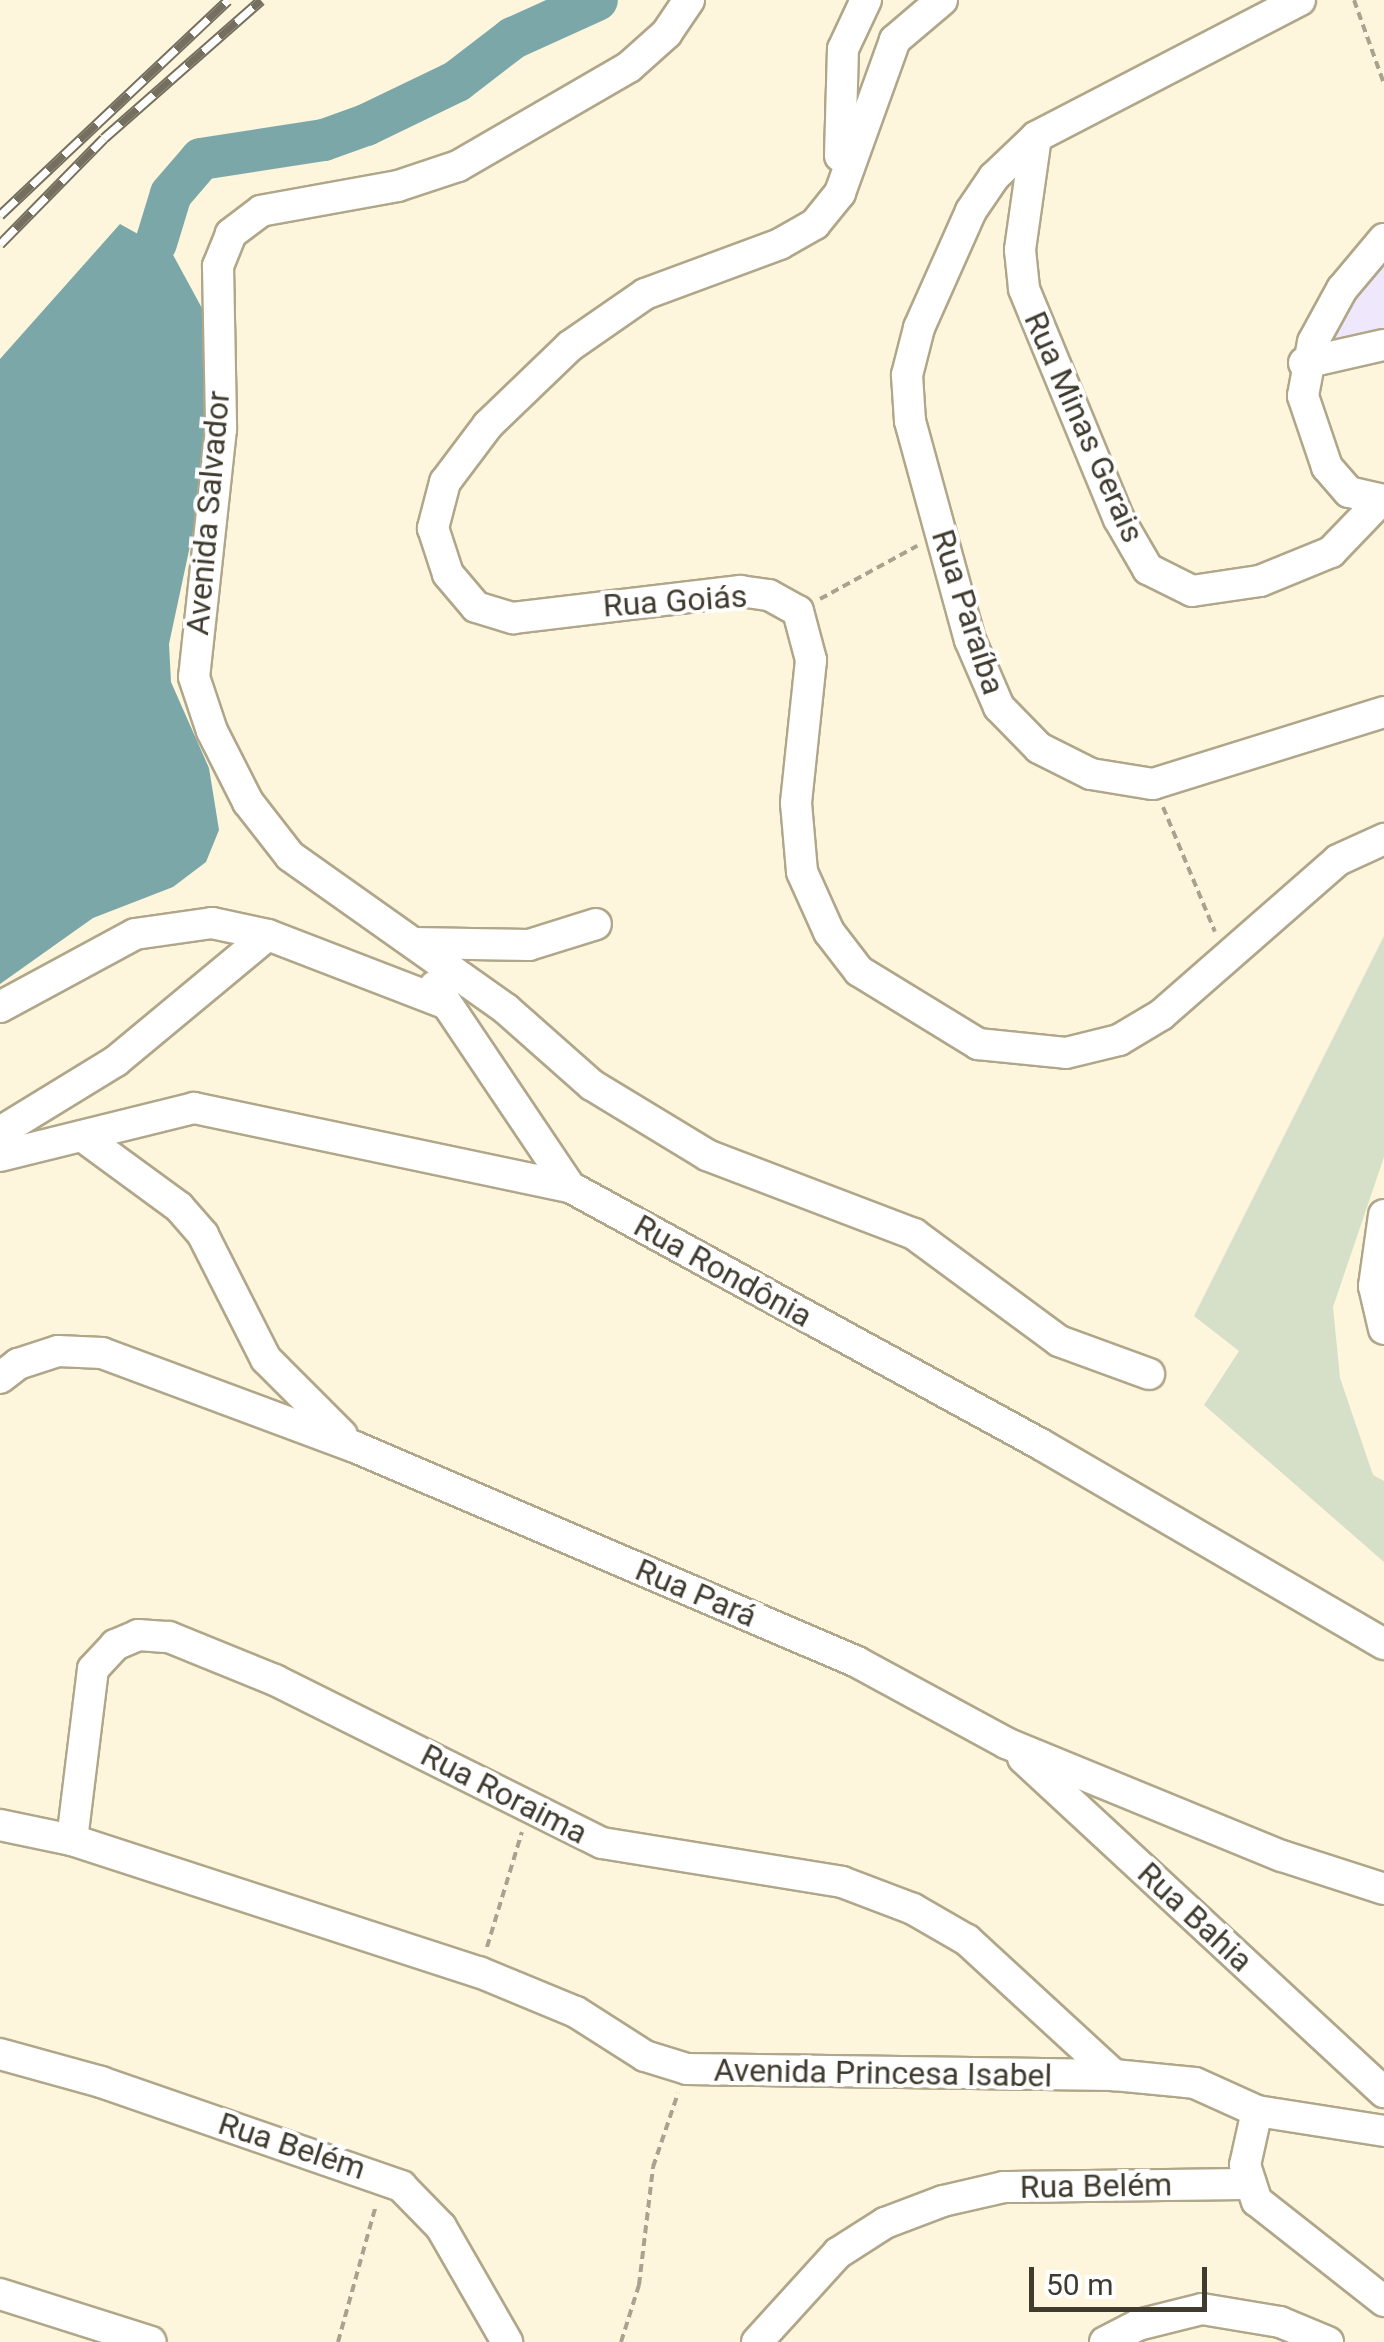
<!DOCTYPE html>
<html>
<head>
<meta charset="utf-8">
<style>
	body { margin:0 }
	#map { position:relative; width:1384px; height:2342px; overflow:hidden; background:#fdf5dc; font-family:Roboto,sans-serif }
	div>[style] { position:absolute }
	.education>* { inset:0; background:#efe7fc }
	.green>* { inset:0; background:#d6dfc8 }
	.water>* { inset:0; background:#7ca7a9 }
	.river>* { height:42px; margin:-21px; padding:0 21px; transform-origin:21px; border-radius:21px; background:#7ca7a9 }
	.path>* { height:4px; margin-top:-2px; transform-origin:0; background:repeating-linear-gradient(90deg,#a9a28f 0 8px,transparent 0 13px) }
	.roads { filter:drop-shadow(2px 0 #b0a689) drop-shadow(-2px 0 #b0a689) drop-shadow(0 2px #b0a689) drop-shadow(0 -2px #b0a689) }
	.minor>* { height:30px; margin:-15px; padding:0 15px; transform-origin:15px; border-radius:15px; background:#fff }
	.rail>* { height:11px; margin-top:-5.5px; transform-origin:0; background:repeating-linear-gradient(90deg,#fff 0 22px,#746f5f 0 44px); box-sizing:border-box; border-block:2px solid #746f5f }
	span { translate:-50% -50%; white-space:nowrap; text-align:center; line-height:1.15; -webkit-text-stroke:8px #fff; paint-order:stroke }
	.street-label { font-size:32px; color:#403b2f }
	.scale { position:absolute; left:1029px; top:2267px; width:178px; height:45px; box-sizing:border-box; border:5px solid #403b2f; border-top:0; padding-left:12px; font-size:30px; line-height:35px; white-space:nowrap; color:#403b2f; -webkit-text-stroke:8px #fff; paint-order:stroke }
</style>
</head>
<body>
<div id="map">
	<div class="education">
		<i style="clip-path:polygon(1384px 256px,1384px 354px,1328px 370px,1340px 309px)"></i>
	</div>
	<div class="green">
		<i style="clip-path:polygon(1384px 936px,1384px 1157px,1333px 1307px,1340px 1378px,1373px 1475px,1384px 1481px,1384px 1562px,1204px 1405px,1239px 1351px,1194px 1316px)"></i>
	</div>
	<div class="water">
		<i style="clip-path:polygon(120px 224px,172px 253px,203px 310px,213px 358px,209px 457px,169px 644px,171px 682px,209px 768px,219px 830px,206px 862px,173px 887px,93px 918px,0 984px,0 359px)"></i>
	</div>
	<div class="river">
		<i style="left:156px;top:243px;width:51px;rotate:-73deg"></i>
		<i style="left:171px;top:194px;width:46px;rotate:-49.4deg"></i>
		<i style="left:201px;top:159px;width:124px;rotate:-8.8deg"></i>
		<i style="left:324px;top:140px;width:45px;rotate:-19.7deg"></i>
		<i style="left:366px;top:125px;width:101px;rotate:-25.8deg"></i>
		<i style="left:457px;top:81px;width:71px;rotate:-37.5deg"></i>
		<i style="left:513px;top:38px;width:92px;rotate:-24.3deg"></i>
	</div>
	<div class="path">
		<i style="left:1354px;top:0;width:89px;rotate:70.3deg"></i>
		<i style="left:820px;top:599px;width:111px;rotate:-28.7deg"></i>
		<i style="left:1163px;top:807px;width:135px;rotate:67.4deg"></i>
		<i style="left:487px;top:1947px;width:120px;rotate:-73.1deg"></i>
		<i style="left:338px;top:2342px;width:142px;rotate:-74.5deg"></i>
		<i style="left:621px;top:2342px;width:60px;rotate:-72.5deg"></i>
		<i style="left:639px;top:2285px;width:119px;rotate:-83.2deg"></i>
		<i style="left:653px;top:2167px;width:78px;rotate:-71.3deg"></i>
	</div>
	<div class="roads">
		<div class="minor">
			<i style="left:689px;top:0;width:40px;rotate:124deg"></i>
			<i style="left:667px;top:33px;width:51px;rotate:138.2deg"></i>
			<i style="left:629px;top:67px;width:198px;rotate:149.9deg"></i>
			<i style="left:458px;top:166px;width:63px;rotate:161.6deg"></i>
			<i style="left:398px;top:186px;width:139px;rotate:169.7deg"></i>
			<i style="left:261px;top:211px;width:38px;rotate:143deg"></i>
			<i style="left:231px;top:234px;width:35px;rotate:112deg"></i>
			<i style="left:218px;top:266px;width:163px;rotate:88.9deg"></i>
			<i style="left:221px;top:429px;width:249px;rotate:96.2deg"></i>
			<i style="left:194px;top:677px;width:57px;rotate:71.6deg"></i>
			<i style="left:212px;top:731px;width:80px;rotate:63.1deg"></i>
			<i style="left:248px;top:802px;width:68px;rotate:52.1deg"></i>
			<i style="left:290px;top:856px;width:265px;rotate:35.3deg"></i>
			<i style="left:506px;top:1009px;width:115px;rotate:41.5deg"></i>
			<i style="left:592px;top:1085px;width:135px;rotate:31.3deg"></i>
			<i style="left:707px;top:1155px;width:222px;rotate:20.9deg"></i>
			<i style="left:914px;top:1234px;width:180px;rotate:36.4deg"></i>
			<i style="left:1059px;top:1341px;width:96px;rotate:20.1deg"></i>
			<i style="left:942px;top:0;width:62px;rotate:139.6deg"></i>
			<i style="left:895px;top:40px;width:163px;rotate:109.8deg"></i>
			<i style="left:840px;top:193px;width:40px;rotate:129deg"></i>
			<i style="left:815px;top:224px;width:40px;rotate:150.3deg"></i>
			<i style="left:780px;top:244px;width:144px;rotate:159.7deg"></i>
			<i style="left:645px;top:294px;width:91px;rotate:145.3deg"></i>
			<i style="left:570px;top:346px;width:114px;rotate:136.1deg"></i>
			<i style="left:488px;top:425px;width:71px;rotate:127deg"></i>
			<i style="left:445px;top:482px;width:48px;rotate:104.6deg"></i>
			<i style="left:433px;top:528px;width:48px;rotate:71.9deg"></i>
			<i style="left:448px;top:574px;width:43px;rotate:49.7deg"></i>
			<i style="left:476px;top:607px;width:39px;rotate:17deg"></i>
			<i style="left:513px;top:618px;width:229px;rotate:-6.8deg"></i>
			<i style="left:740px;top:591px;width:29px;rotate:8deg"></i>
			<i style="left:769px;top:595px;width:33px;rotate:29deg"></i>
			<i style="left:798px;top:611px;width:51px;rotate:75.1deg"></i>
			<i style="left:811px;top:660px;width:144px;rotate:96deg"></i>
			<i style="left:796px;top:803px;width:69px;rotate:85deg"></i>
			<i style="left:802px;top:872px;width:66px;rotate:65.8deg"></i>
			<i style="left:829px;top:932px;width:49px;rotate:52.4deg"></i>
			<i style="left:859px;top:971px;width:140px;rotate:31.5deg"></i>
			<i style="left:978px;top:1044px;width:88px;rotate:5.8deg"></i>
			<i style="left:1066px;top:1053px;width:55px;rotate:-13.8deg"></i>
			<i style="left:1119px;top:1040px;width:49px;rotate:-30.8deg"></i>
			<i style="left:1161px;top:1015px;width:235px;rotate:-41.2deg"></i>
			<i style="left:1338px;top:860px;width:51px;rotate:-24.5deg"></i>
			<i style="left:1300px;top:0;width:297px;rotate:152.6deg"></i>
			<i style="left:1036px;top:137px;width:58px;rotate:136.4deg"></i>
			<i style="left:994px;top:177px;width:41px;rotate:124.1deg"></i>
			<i style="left:971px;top:211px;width:128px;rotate:114deg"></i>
			<i style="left:919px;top:328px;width:49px;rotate:104.3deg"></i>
			<i style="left:907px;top:375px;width:46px;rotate:86.3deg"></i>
			<i style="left:910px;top:421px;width:227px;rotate:74.7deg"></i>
			<i style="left:970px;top:640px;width:73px;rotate:66.6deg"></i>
			<i style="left:999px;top:707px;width:57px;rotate:45.7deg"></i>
			<i style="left:1039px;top:748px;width:58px;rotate:26.6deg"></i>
			<i style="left:1091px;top:774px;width:63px;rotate:9.2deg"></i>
			<i style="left:1153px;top:784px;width:242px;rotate:-17.3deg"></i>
			<i style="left:1036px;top:137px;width:114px;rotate:98.1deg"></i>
			<i style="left:1020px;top:250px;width:39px;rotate:84deg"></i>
			<i style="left:1024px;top:289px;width:249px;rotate:67.6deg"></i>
			<i style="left:1119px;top:519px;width:58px;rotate:59.9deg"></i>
			<i style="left:1148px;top:569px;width:49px;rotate:26.6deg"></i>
			<i style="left:1192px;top:591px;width:69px;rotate:-8.4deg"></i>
			<i style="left:1260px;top:581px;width:77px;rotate:-22.2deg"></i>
			<i style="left:1331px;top:552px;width:72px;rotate:-46.1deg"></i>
			<i style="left:840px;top:156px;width:107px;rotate:-88.4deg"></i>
			<i style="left:843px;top:49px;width:54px;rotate:-64.9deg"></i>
			<i style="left:1384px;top:239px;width:65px;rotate:130deg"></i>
			<i style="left:1342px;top:289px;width:60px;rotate:118.7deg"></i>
			<i style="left:1313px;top:342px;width:55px;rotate:100.5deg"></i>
			<i style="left:1303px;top:396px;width:75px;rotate:71.3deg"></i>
			<i style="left:1327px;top:467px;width:33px;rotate:49deg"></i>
			<i style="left:1349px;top:492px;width:36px;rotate:13deg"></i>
			<i style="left:1304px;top:363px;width:82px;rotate:-12.7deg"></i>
			<i style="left:414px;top:943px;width:115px;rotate:1deg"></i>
			<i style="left:529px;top:945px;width:70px;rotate:-17.4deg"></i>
			<i style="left:435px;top:986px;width:242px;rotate:56.1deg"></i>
			<i style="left:0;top:1007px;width:153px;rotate:-28.4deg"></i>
			<i style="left:135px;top:934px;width:78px;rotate:-8.1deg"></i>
			<i style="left:212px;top:923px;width:57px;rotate:12.1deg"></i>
			<i style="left:268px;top:935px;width:189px;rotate:21.1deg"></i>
			<i style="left:0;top:1132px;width:136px;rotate:-31.5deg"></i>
			<i style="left:116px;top:1061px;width:197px;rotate:-39.7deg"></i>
			<i style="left:82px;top:1136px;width:120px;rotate:36.2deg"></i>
			<i style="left:179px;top:1207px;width:37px;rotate:49deg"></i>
			<i style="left:203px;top:1235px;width:139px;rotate:63.1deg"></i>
			<i style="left:266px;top:1359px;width:107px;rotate:45deg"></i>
			<i style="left:0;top:1156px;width:200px;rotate:-13.9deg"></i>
			<i style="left:194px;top:1108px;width:384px;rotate:11.9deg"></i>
			<i style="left:570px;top:1187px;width:538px;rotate:28.66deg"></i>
			<i style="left:1042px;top:1445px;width:396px;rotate:30.2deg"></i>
			<i style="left:1384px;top:1215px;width:72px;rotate:98deg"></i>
			<i style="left:1374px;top:1286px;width:44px;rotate:76.9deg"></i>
			<i style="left:0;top:1378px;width:23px;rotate:-38deg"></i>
			<i style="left:18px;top:1364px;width:42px;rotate:-18deg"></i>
			<i style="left:58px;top:1351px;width:44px;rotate:2.6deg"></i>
			<i style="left:102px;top:1353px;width:270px;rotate:20.4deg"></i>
			<i style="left:355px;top:1447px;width:546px;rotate:23.18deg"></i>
			<i style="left:857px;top:1662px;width:170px;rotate:28.5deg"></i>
			<i style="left:1006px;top:1743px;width:298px;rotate:22.3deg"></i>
			<i style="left:1282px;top:1856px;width:107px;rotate:17.9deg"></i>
			<i style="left:1023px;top:1758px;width:492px;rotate:42.8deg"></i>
			<i style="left:0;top:1825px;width:74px;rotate:11.8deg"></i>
			<i style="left:72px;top:1840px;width:428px;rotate:18deg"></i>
			<i style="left:479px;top:1972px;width:105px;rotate:22.4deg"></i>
			<i style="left:576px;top:2012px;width:82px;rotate:32.5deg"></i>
			<i style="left:645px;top:2056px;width:44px;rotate:17.2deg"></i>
			<i style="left:687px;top:2069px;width:427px;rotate:0.8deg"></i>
			<i style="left:1114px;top:2075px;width:81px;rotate:5.6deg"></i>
			<i style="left:1195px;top:2083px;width:68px;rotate:24.3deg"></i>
			<i style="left:1257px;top:2111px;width:129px;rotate:8.9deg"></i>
			<i style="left:72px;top:1840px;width:172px;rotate:-83deg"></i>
			<i style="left:93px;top:1669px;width:33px;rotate:-47deg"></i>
			<i style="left:115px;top:1645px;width:25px;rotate:-23deg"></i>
			<i style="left:138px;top:1635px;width:31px;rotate:4deg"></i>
			<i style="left:169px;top:1637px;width:114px;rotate:22.1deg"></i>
			<i style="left:275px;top:1680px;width:365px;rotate:26.5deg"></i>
			<i style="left:602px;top:1843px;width:243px;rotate:9.2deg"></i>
			<i style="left:842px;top:1882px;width:76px;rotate:20.8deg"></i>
			<i style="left:913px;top:1909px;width:62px;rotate:29.9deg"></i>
			<i style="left:967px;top:1940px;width:200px;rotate:42.6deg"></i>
			<i style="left:0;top:2054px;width:105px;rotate:15.5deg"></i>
			<i style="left:101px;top:2082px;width:318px;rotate:19.1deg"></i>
			<i style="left:401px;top:2186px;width:57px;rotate:45.7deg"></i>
			<i style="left:441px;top:2227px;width:133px;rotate:60.1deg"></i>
			<i style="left:1257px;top:2111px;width:55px;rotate:102.5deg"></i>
			<i style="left:1245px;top:2165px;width:38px;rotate:72deg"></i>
			<i style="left:1257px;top:2201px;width:162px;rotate:38.2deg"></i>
			<i style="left:0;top:2294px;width:158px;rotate:17.6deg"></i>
			<i style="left:757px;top:2342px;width:120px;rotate:-47.7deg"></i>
			<i style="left:838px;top:2253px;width:56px;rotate:-32.6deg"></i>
			<i style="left:885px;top:2223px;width:62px;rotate:-20.8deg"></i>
			<i style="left:943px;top:2201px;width:63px;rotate:-12.9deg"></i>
			<i style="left:1004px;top:2187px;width:245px;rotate:-0.7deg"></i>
			<i style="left:1105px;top:2342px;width:37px;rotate:-27deg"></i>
			<i style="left:1138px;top:2325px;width:66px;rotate:-14deg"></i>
			<i style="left:1202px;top:2309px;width:79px;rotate:9.5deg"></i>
			<i style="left:1280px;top:2322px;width:52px;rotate:22.6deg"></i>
		</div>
	</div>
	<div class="rail">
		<i style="left:0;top:215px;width:313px;rotate:-43.3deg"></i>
		<i style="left:0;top:244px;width:148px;rotate:-45.5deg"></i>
		<i style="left:104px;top:138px;width:209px;rotate:-41.3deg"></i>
	</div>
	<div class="street-label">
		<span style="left:1084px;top:427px;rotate:66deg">Rua Minas Gerais</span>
		<span style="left:208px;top:513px;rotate:-85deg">Avenida Salvador</span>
		<span style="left:675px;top:601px;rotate:-4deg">Rua Goiás</span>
		<span style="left:968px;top:612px;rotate:72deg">Rua Paraíba</span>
		<span style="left:723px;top:1271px;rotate:29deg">Rua Rondônia</span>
		<span style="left:696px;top:1593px;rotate:23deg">Rua Pará</span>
		<span style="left:504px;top:1794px;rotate:27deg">Rua Roraima</span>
		<span style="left:1195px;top:1917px;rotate:43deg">Rua Bahia</span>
		<span style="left:883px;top:2073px;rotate:1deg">Avenida Princesa Isabel</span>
		<span style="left:292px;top:2146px;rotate:18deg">Rua Belém</span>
		<span style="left:1096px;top:2186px;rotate:-1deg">Rua Belém</span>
	</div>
	<div class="scale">50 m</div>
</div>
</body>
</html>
